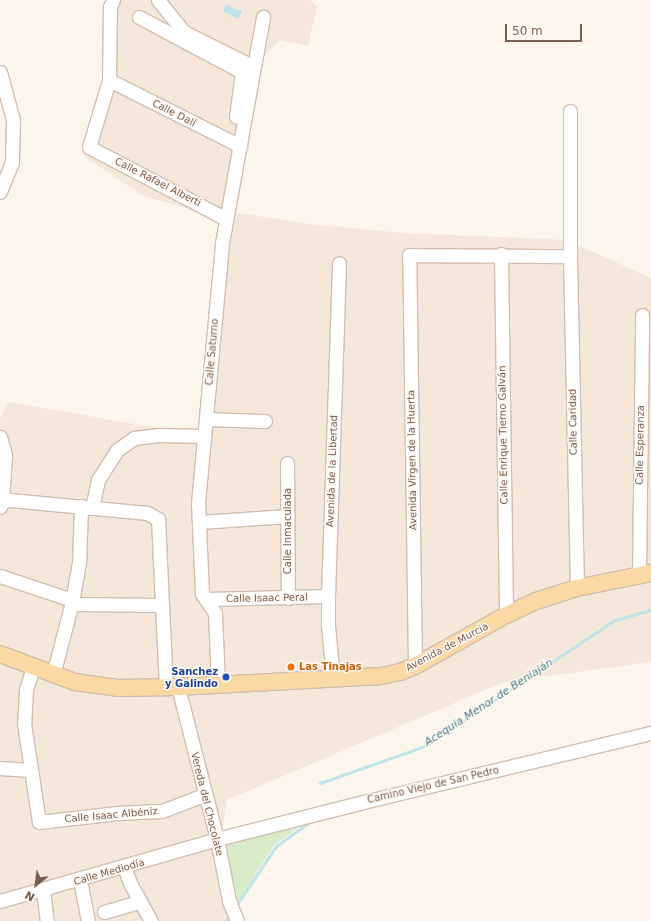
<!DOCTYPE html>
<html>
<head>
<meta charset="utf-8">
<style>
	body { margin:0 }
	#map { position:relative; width:651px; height:921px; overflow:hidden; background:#fdf6ec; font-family:"DejaVu Sans",sans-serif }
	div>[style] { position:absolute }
	.residential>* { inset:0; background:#f5e8da }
	.green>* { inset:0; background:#d8ecc9 }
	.water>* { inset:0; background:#bfe3e8 }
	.stream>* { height:3px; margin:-1.5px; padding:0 1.5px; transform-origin:1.5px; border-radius:1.5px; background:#bfe3e8 }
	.roads { filter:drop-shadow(1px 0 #d1beb0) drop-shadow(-1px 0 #d1beb0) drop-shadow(0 1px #d1beb0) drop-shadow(0 -1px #d1beb0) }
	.minor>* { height:13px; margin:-6.5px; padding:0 6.5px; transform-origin:6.5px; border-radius:6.5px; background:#fff }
	.major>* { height:16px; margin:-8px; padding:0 8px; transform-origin:8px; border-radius:8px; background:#fbd9a5 }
	.dots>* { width:11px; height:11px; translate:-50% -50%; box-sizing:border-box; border:2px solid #fffaf3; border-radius:50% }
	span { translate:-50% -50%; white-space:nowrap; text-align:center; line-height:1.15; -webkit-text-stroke:3px #fffaf3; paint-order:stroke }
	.street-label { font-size:10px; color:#7a5c4d }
	.food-label { font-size:10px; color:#c56008; font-weight:700 }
	.left { translate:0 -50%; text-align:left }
	.transit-label { font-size:10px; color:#164399; font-weight:700 }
	.right { translate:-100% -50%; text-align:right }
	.water-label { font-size:11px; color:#437c86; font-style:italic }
	.north { position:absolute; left:16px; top:865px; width:40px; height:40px; -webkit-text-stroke:3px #fffaf3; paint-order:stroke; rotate:209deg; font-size:11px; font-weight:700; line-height:16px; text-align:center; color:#7a5c4d }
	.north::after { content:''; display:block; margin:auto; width:14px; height:18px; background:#7a5c4d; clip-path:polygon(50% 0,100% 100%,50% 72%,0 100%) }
	.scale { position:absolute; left:505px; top:24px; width:77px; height:18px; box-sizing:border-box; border:2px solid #7a5c4d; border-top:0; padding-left:5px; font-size:12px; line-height:14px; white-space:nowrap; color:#7a5c4d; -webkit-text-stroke:3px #fffaf3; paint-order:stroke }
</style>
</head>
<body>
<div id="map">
	<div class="residential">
		<i style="clip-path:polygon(107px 0,310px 0,317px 7px,308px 46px,280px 40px,254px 67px,237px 213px,317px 225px,404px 233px,567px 240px,651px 278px,651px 662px,504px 682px,227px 800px,222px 833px,236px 921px,0 921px,0 418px,8px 402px,204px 436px,226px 219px,143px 196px,85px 157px,109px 80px)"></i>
	</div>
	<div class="green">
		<i style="clip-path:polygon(313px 817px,274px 845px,235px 906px,224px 839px)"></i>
	</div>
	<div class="water">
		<i style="clip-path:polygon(226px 4px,237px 10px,241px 9px,242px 11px,238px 19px,223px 11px)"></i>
	</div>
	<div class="stream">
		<i style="left:320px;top:783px;width:111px;rotate:-19.4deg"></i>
		<i style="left:425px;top:746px;width:228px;rotate:-33.6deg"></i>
		<i style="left:615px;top:620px;width:37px;rotate:-16deg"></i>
		<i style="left:235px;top:907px;width:73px;rotate:-56.1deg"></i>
		<i style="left:276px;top:846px;width:43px;rotate:-35.5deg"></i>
		<i style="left:225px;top:921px;width:8px;rotate:-50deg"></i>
	</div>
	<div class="roads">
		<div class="minor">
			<i style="left:113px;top:0;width:8px;rotate:113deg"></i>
			<i style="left:110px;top:7px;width:73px;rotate:90.8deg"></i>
			<i style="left:109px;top:80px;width:70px;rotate:106.6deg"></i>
			<i style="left:89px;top:147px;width:155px;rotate:27.7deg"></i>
			<i style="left:158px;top:0;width:41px;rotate:50.9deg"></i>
			<i style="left:184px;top:32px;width:78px;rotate:26.6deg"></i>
			<i style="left:139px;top:17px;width:117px;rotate:28.1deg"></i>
			<i style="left:242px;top:72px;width:45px;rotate:97.6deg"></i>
			<i style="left:0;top:72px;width:50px;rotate:74.8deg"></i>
			<i style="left:13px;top:120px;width:42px;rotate:91.4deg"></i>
			<i style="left:12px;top:162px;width:32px;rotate:112deg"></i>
			<i style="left:109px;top:80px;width:147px;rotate:26.7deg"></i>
			<i style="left:570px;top:111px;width:145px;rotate:90deg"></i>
			<i style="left:570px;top:256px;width:332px;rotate:88.8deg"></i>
			<i style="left:501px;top:254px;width:361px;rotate:89.2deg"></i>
			<i style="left:206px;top:419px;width:59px;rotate:1.9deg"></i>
			<i style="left:0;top:437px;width:19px;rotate:74deg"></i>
			<i style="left:5px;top:455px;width:46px;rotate:93.7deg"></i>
			<i style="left:2px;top:501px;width:6px;rotate:108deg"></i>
			<i style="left:287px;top:463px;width:135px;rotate:89.6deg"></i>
			<i style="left:2px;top:501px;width:8px;rotate:-7deg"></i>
			<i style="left:10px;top:500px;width:138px;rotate:5.4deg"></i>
			<i style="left:147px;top:513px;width:13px;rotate:29deg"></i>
			<i style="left:158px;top:519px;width:169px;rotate:87.3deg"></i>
			<i style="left:92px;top:508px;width:29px;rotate:-78deg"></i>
			<i style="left:98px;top:480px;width:19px;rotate:-58deg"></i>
			<i style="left:108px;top:464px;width:17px;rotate:-57deg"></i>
			<i style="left:117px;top:450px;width:21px;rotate:-35deg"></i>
			<i style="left:134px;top:438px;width:25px;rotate:-7deg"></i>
			<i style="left:159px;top:435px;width:45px;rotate:1.3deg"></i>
			<i style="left:199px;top:522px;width:89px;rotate:-3.9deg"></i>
			<i style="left:639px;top:575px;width:260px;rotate:-89.3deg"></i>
			<i style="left:0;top:576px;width:70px;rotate:18.4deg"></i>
			<i style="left:66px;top:598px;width:13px;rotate:29deg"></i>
			<i style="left:77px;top:604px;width:85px;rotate:0.7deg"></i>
			<i style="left:206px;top:599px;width:122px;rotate:-1.4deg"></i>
			<i style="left:415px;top:666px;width:411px;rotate:-90.8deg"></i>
			<i style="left:409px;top:255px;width:161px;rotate:0.4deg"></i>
			<i style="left:33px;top:667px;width:24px;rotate:107deg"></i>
			<i style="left:26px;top:690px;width:33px;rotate:93deg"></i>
			<i style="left:24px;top:723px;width:100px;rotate:81.4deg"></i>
			<i style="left:39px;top:822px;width:79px;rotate:-6.6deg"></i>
			<i style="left:117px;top:813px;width:45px;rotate:-2.5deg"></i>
			<i style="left:162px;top:811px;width:45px;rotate:-20.9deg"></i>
			<i style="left:53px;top:675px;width:75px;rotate:-75.4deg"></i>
			<i style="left:72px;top:602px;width:39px;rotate:-80deg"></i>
			<i style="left:79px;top:564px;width:58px;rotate:-88deg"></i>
			<i style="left:333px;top:679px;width:54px;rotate:-95.3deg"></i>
			<i style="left:328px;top:625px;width:29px;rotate:-90deg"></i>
			<i style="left:328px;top:596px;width:333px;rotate:-88.1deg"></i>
			<i style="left:218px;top:685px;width:72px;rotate:-92.4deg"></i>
			<i style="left:215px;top:613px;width:23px;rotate:-124deg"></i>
			<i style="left:202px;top:594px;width:91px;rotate:-92.5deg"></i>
			<i style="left:198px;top:503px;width:261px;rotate:-84.7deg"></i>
			<i style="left:222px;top:243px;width:230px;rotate:-79.7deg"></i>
			<i style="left:178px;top:687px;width:157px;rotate:75.6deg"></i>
			<i style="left:217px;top:839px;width:63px;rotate:79deg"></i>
			<i style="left:229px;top:901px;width:22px;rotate:68deg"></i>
			<i style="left:0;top:768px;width:30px;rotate:4deg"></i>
			<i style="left:124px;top:867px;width:19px;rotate:69deg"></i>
			<i style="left:131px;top:885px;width:41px;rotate:60.9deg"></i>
			<i style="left:80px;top:880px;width:42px;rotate:79deg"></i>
			<i style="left:43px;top:890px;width:31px;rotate:83deg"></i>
			<i style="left:0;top:901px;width:226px;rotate:-15.9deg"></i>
			<i style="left:217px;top:839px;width:151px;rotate:-14.2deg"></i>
			<i style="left:363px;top:802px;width:296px;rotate:-13.5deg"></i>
			<i style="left:104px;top:912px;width:37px;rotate:-16deg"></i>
		</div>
		<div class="major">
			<i style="left:0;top:654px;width:80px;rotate:20.5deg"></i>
			<i style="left:75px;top:682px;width:43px;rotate:7.9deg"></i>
			<i style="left:118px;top:688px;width:60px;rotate:-1deg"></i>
			<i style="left:178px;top:687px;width:204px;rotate:-3.1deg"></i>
			<i style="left:382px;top:676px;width:18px;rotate:-13deg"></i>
			<i style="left:400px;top:672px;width:16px;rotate:-22deg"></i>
			<i style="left:415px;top:666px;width:104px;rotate:-29.3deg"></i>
			<i style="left:506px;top:615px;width:33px;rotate:-25deg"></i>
			<i style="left:536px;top:601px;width:43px;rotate:-17.6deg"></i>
			<i style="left:577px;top:588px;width:76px;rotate:-11.5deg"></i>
		</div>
	</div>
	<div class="dots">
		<i style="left:291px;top:667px;background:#e8710a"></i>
		<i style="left:226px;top:677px;background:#1a4fb4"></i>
	</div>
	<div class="street-label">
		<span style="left:174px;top:113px;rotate:27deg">Calle Dalí</span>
		<span style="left:158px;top:182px;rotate:27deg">Calle Rafael Alberti</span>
		<span style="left:212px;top:352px;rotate:-85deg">Calle Saturno</span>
		<span style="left:573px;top:422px;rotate:-91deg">Calle Caridad</span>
		<span style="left:503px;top:435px;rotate:-91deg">Calle Enrique Tierno Galván</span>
		<span style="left:640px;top:445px;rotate:-89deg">Calle Esperanza</span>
		<span style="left:412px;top:460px;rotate:-91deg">Avenida Virgen de la Huerta</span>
		<span style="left:332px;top:471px;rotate:-88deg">Avenida de la Libertad</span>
		<span style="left:288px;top:531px;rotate:-90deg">Calle Inmaculada</span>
		<span style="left:267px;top:598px;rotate:-1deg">Calle Isaac Peral</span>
		<span style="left:447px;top:647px;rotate:-28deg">Avenida de Murcia</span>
		<span style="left:433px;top:785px;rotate:-13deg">Camino Viejo de San Pedro</span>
		<span style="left:207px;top:804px;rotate:76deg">Vereda del Chocolate</span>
		<span style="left:111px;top:815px;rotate:-5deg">Calle Isaac Albéniz</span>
		<span style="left:109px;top:872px;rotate:-16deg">Calle Mediodía</span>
	</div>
	<div class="food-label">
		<span class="left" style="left:299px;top:667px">Las Tinajas</span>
	</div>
	<div class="transit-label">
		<span class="right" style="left:218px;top:677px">Sanchez<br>y Galindo</span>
	</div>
	<div class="water-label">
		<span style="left:489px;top:703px;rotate:-33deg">Acequia Menor de Beniaján</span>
	</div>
	<div class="north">N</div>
	<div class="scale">50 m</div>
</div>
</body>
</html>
